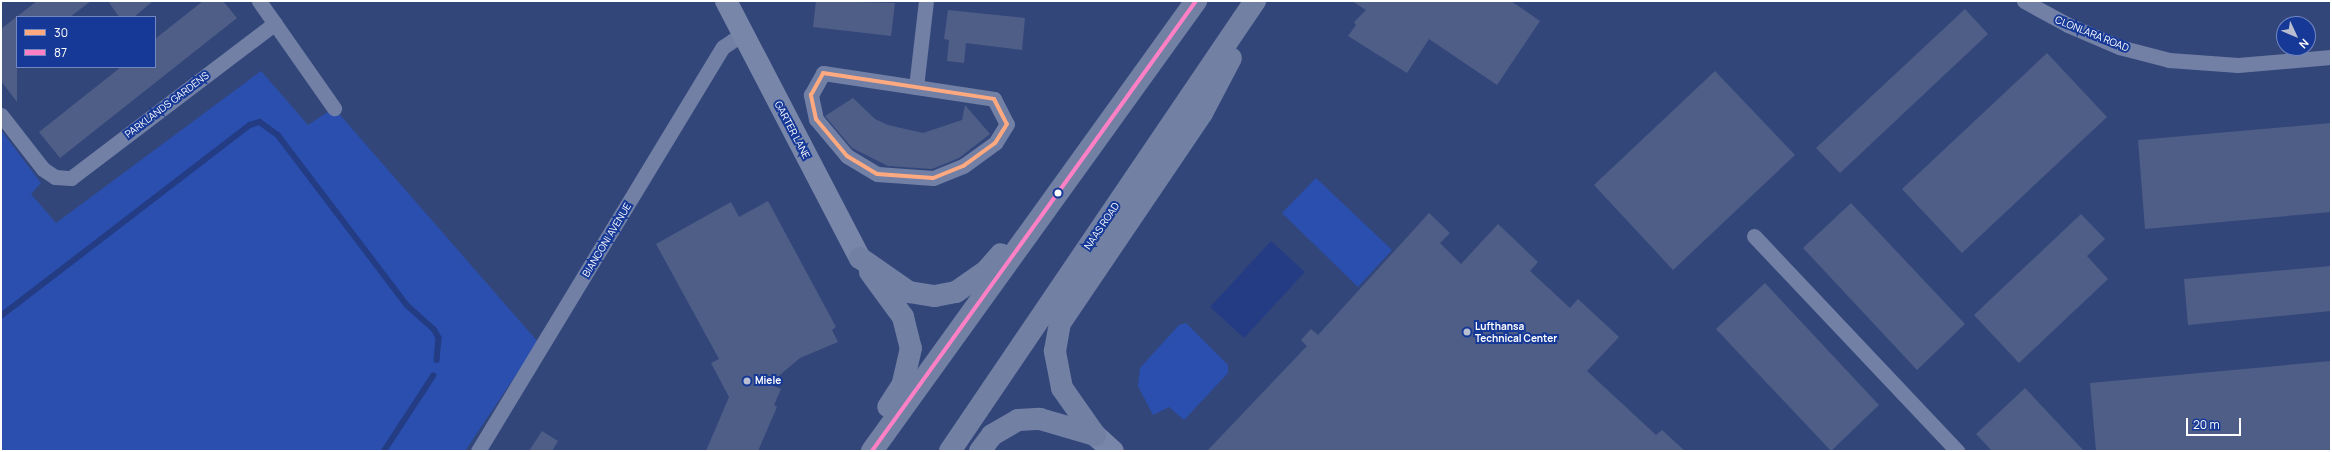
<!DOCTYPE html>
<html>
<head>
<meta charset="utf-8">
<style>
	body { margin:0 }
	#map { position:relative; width:2332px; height:452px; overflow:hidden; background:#33467a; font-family:Manrope,sans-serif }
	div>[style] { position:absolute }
	.green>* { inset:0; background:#2a4fae }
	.water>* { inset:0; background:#243c83 }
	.stream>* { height:5.5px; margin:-2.75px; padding:0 2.75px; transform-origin:2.75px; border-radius:2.75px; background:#243c83 }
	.building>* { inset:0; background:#4e5e87 }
	.street>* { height:15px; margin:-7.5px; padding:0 7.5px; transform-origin:7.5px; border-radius:7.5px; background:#7280a5 }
	.secondary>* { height:22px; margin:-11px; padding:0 11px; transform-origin:11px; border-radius:11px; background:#7886a9 }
	.highway>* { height:22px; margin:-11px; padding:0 11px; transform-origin:11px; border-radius:11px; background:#7280a4 }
	.bus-1>* { height:4px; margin:-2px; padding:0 2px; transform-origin:2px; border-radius:2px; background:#ffa980 }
	.bus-2>* { height:4px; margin:-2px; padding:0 2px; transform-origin:2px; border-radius:2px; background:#ff80c5 }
	.dots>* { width:11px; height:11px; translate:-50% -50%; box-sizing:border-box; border:2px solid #163897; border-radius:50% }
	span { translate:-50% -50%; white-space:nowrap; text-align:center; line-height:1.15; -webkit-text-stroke:4px #163897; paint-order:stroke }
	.street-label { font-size:10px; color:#fff }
	.poi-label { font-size:10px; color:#fff; font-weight:700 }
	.left { translate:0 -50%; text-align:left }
	.frame { position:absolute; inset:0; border:2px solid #fff; pointer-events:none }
	.legend { position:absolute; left:16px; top:16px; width:140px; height:52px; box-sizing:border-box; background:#163897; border:1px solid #7388c1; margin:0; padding:5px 7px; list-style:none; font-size:12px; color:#fff }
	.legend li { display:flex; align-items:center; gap:8px; height:20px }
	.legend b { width:20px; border:1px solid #7388c1 }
	.north { position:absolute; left:2276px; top:16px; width:40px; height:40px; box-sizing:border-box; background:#163897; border:1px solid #7388c1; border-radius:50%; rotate:134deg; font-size:11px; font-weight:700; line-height:16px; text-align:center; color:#fff }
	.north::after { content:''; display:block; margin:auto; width:14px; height:18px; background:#b8bed0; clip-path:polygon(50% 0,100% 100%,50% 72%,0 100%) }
	.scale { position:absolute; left:2186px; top:418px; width:55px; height:18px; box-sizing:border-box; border:2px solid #fff; border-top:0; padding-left:5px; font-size:12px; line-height:14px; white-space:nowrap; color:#fff; -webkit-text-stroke:3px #163897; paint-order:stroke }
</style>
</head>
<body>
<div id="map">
	<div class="green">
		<i style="clip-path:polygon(261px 71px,308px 125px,334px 108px,538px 342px,465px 451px,1px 451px,1px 130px,41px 183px,31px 194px,56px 223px)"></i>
		<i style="clip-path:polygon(1316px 178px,1392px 250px,1358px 287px,1282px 213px)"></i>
		<i style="clip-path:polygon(1186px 323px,1228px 365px,1228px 373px,1184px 420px,1169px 407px,1153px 415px,1138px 386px,1140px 368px,1179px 325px)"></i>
	</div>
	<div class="water">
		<i style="clip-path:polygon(1271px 241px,1305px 272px,1244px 338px,1210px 307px)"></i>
	</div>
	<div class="stream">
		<i style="left:1px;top:316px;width:314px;rotate:-37.5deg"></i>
		<i style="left:250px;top:125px;width:10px;rotate:-17deg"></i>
		<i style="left:260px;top:122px;width:22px;rotate:36deg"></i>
		<i style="left:278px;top:135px;width:213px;rotate:52.8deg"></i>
		<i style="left:407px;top:305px;width:36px;rotate:42deg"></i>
		<i style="left:434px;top:329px;width:10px;rotate:61deg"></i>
		<i style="left:439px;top:338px;width:22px;rotate:95deg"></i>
		<i style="left:384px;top:451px;width:90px;rotate:-56.8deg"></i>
	</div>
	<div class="building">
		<i style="clip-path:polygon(37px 1px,91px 1px,70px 17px,17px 17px,17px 102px,1px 81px,1px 29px)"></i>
		<i style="clip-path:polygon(108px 1px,153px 1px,134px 17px,119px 17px)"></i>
		<i style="clip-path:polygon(203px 1px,223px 1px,237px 18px,60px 158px,39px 132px,121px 67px,155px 67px,155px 39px)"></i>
		<i style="clip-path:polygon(816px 1px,895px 3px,891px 36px,813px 27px)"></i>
		<i style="clip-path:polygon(1352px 1px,1511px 1px,1540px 21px,1497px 85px,1429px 39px,1407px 73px,1348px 36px,1356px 25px,1354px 22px,1366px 10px)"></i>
		<i style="clip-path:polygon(1965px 9px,1988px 34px,1840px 173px,1816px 148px)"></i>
		<i style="clip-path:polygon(948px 10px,1025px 18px,1022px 50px,966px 43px,964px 63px,947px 61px,949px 40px,944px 39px)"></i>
		<i style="clip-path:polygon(2047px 53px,2107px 117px,1962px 253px,1902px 189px)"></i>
		<i style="clip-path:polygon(1715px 71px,1795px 155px,1673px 270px,1594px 185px)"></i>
		<i style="clip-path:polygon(853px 98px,875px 119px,888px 125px,923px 133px,962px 120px,965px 105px,990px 134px,959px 158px,932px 169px,888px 166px,852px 148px,825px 116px)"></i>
		<i style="clip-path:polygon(2331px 123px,2331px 212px,2145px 229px,2138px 140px)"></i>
		<i style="clip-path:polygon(768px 201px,836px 327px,832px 330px,838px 342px,800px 358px,769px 384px,781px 389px,774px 405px,777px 407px,758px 451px,706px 451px,729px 397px,711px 363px,719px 359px,656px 244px,731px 202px,739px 217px)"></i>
		<i style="clip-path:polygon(1851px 203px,1965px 324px,1917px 370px,1803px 248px)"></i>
		<i style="clip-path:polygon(1429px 213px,1450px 233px,1440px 243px,1461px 264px,1498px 224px,1538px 262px,1530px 271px,1570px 308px,1578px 299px,1619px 337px,1587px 371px,1656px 435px,1662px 430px,1685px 451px,1207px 451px,1307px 346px,1301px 340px,1311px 329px,1318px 335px)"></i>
		<i style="clip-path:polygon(2081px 214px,2105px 239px,2087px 256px,2108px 279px,2019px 363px,1974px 315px)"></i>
		<i style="clip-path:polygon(2331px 266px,2331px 311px,2188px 325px,2184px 279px)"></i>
		<i style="clip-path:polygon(1765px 283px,1879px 405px,1831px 451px,1716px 329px)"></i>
		<i style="clip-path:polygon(2331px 361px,2331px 450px,2096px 451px,2090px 383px)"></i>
		<i style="clip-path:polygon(2025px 388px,2084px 451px,1992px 451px,1976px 434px)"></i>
		<i style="clip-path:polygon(542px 431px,558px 441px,552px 451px,529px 451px)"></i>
	</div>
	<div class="street">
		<i style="left:259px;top:1px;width:131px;rotate:55deg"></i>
		<i style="left:2024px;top:1px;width:50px;rotate:28.6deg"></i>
		<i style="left:2068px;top:25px;width:56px;rotate:23.3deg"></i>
		<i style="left:2119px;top:47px;width:52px;rotate:14.6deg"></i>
		<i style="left:2169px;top:60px;width:69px;rotate:4.1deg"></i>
		<i style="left:2238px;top:65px;width:93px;rotate:-4.9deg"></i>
		<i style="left:823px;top:73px;width:173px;rotate:8.6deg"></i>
		<i style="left:994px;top:99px;width:28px;rotate:63deg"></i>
		<i style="left:1007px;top:124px;width:22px;rotate:122deg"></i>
		<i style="left:995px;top:143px;width:39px;rotate:144deg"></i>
		<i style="left:963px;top:166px;width:32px;rotate:158deg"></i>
		<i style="left:933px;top:178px;width:56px;rotate:-175.9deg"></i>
		<i style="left:877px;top:174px;width:35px;rotate:-149deg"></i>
		<i style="left:847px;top:156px;width:48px;rotate:-130deg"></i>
		<i style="left:816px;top:119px;width:25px;rotate:-102deg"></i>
		<i style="left:811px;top:95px;width:25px;rotate:-61deg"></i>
		<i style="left:916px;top:87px;width:87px;rotate:-83.4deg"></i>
		<i style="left:1px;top:115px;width:68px;rotate:52.1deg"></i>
		<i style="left:43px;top:169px;width:14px;rotate:34deg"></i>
		<i style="left:55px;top:177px;width:16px;rotate:4deg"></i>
		<i style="left:71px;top:178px;width:256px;rotate:-37.2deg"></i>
		<i style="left:1754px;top:236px;width:296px;rotate:46.6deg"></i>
		<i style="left:478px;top:451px;width:472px;rotate:-58.8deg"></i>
		<i style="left:723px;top:47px;width:22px;rotate:-34deg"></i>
	</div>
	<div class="secondary">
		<i style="left:726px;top:1px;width:290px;rotate:62.5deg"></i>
		<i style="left:1095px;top:435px;width:24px;rotate:42deg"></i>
	</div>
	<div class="highway">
		<i style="left:860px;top:258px;width:60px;rotate:34.8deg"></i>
		<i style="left:909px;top:292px;width:26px;rotate:9deg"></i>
		<i style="left:935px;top:296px;width:21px;rotate:-11deg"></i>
		<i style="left:956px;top:292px;width:38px;rotate:-35deg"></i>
		<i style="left:987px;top:270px;width:21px;rotate:-49deg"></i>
		<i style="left:870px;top:272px;width:56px;rotate:53.7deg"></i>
		<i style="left:903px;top:317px;width:32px;rotate:76deg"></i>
		<i style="left:911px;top:348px;width:37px;rotate:103deg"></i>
		<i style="left:903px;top:384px;width:27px;rotate:123deg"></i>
		<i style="left:1095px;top:435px;width:57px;rotate:-125.1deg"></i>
		<i style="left:1062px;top:388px;width:38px;rotate:-101deg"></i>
		<i style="left:1055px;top:351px;width:28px;rotate:-80deg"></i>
		<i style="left:1060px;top:323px;width:254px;rotate:-55.9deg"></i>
		<i style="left:1202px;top:113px;width:62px;rotate:-62.2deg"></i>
		<i style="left:872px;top:451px;width:555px;rotate:-54.25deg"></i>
		<i style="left:950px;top:451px;width:544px;rotate:-55.87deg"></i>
		<i style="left:980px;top:451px;width:20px;rotate:-53deg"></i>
		<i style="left:992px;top:435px;width:30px;rotate:-30deg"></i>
		<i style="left:1018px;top:420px;width:22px;rotate:-3deg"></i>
		<i style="left:1040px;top:419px;width:57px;rotate:16.2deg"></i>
	</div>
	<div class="bus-1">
		<i style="left:823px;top:73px;width:173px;rotate:8.6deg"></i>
		<i style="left:994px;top:99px;width:28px;rotate:63deg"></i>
		<i style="left:1007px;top:124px;width:22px;rotate:122deg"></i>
		<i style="left:995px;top:143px;width:39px;rotate:144deg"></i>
		<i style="left:963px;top:166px;width:32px;rotate:158deg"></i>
		<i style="left:933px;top:178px;width:56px;rotate:-175.9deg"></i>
		<i style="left:877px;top:174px;width:35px;rotate:-149deg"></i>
		<i style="left:847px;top:156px;width:48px;rotate:-130deg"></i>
		<i style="left:816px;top:119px;width:25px;rotate:-102deg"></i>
		<i style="left:811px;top:95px;width:25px;rotate:-61deg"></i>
	</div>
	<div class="bus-2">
		<i style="left:872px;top:451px;width:555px;rotate:-54.25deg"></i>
	</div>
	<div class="dots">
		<i style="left:1058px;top:193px;background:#fff"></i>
		<i style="left:1467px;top:332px;background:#b8bed0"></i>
		<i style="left:747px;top:381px;background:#b8bed0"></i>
	</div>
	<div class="street-label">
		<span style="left:2092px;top:34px;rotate:22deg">CLONLARA ROAD</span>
		<span style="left:167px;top:105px;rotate:-37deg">PARKLANDS GARDENS</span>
		<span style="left:792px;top:130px;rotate:62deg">GARTER LANE</span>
		<span style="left:1102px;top:226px;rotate:-56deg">NAAS ROAD</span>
		<span style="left:607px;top:240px;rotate:-59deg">BIANCONI AVENUE</span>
	</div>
	<div class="poi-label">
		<span class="left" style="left:1475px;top:332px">Lufthansa<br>Technical Center</span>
		<span class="left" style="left:755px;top:381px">Miele</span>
	</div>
	<div class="frame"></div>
	<ul class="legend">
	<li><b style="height:5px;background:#ffa980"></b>30</li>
	<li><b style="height:5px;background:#ff80c5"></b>87</li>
	</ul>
	<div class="north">N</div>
	<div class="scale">20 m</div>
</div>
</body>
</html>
